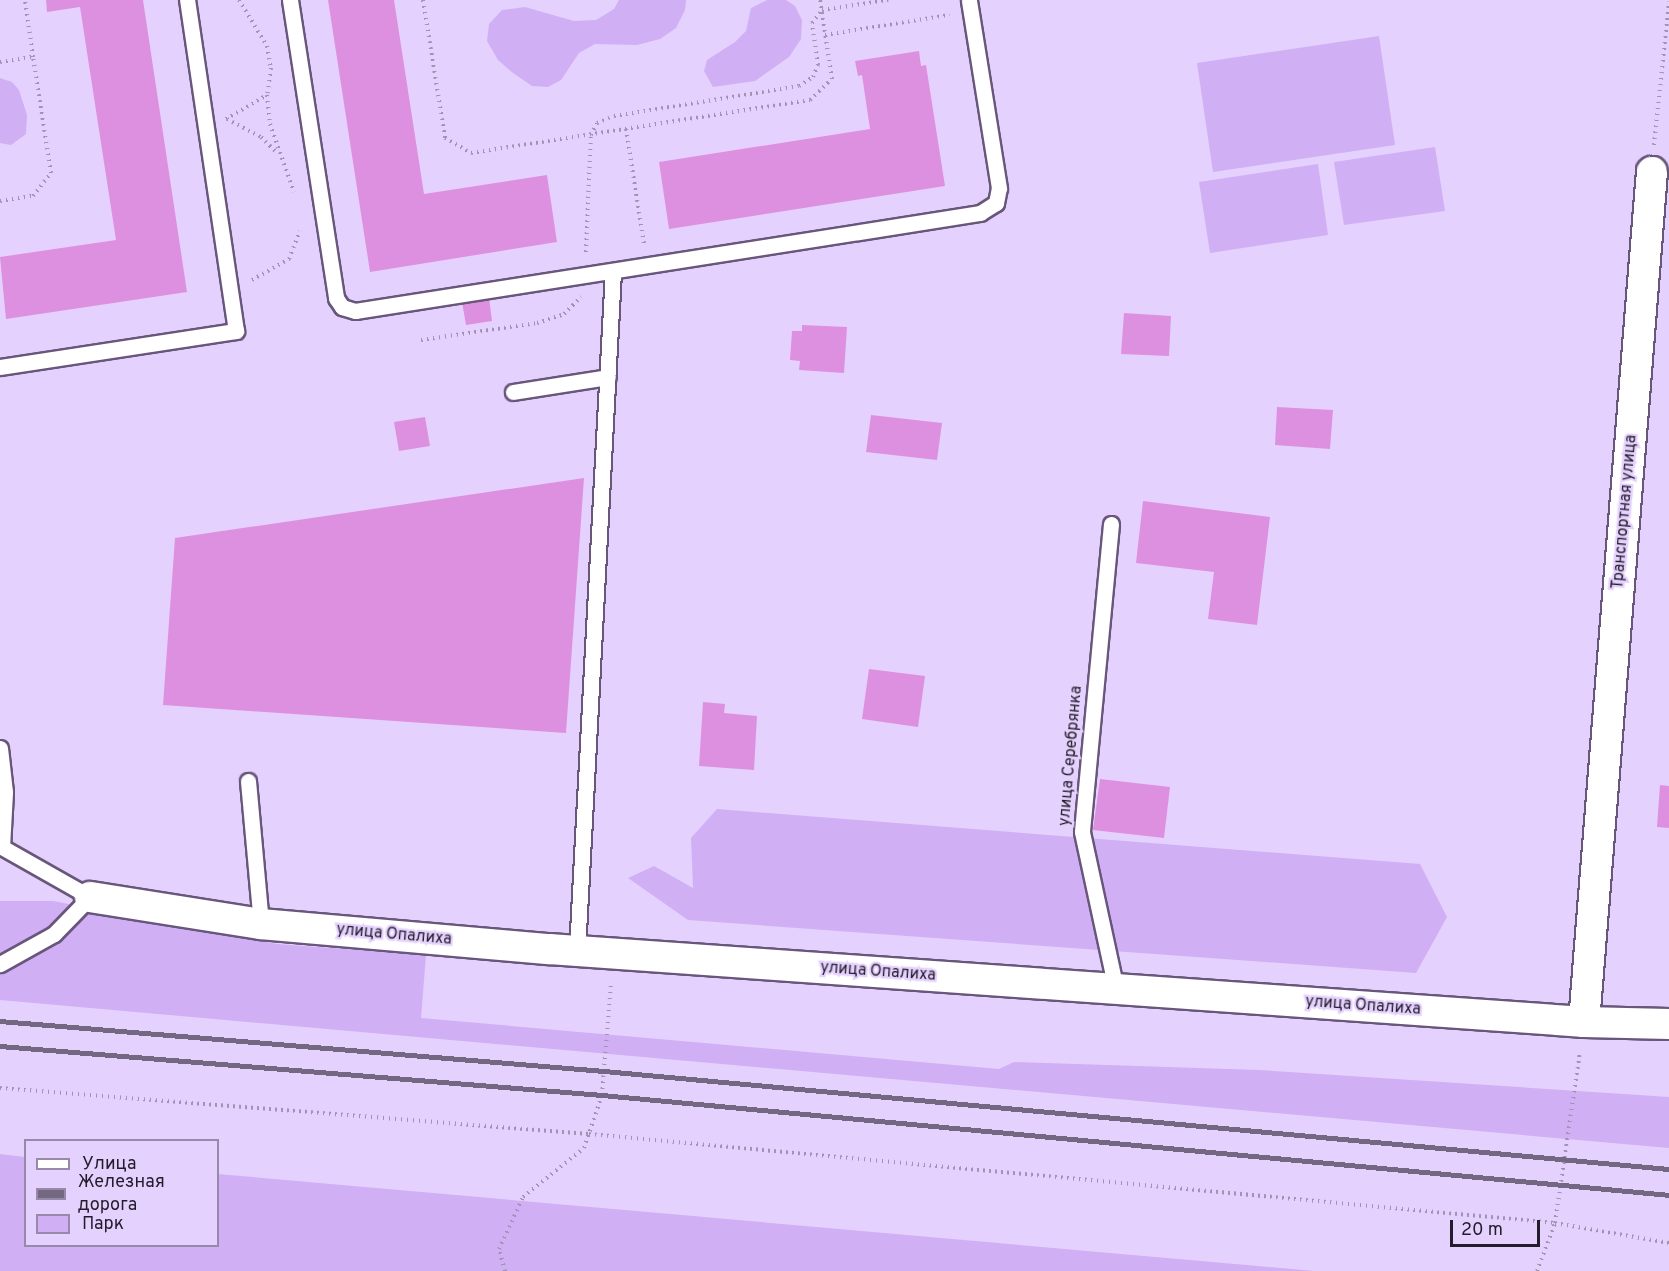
<!DOCTYPE html>
<html>
<head>
<meta charset="utf-8">
<style>
	body { margin:0 }
	#map { position:relative; width:1669px; height:1271px; overflow:hidden; background:#e5d1fd; font-family:Overpass,sans-serif }
	div>[style] { position:absolute }
	.green>* { inset:0; background:#d0aff4 }
	.building>* { inset:0; background:#de90e0 }
	.path>* { height:4px; margin-top:-2px; transform-origin:0; background:repeating-linear-gradient(90deg,#a293b5 0 1.5px,transparent 0 6px) }
	.roads { filter:drop-shadow(2px 0 #68567b) drop-shadow(-2px 0 #68567b) drop-shadow(0 2px #68567b) drop-shadow(0 -2px #68567b) }
	.service>* { height:15px; margin:-7.5px; padding:0 7.5px; transform-origin:7.5px; border-radius:7.5px; background:#fff }
	.minor>* { height:30px; margin:-15px; padding:0 15px; transform-origin:15px; border-radius:15px; background:#fff }
	.rail>* { height:4.5px; margin:-2.25px; padding:0 2.25px; transform-origin:2.25px; border-radius:2.25px; background:#746782 }
	span { translate:-50% -50%; white-space:nowrap; text-align:center; line-height:1.15; -webkit-text-stroke:4.5px #e5d1fd; paint-order:stroke }
	.street-label { font-size:16px; color:#231c2b }
	.legend { position:absolute; left:24px; top:1139px; width:195px; height:108px; box-sizing:border-box; background:#e5d1fd; border:2px solid #9789a9; margin:0; padding:8px 10px; list-style:none; font-size:18px; color:#231c2b }
	.legend li { display:flex; align-items:center; gap:12px; height:30px }
	.legend b { width:30px; border:2px solid #9789a9 }
	.scale { position:absolute; left:1450px; top:1220px; width:90px; height:27px; box-sizing:border-box; border:3px solid #231c2b; border-top:0; padding-left:8px; font-size:18px; line-height:21px; white-space:nowrap; color:#231c2b; -webkit-text-stroke:4px #e5d1fd; paint-order:stroke }
</style>
</head>
<body>
<div id="map">
	<div class="green">
		<i style="clip-path:polygon(619px 0,686px 0,685px 10px,676px 28px,660px 39px,637px 45px,595px 44px,579px 53px,561px 80px,548px 87px,532px 86px,513px 73px,498px 60px,487px 41px,489px 24px,502px 10px,525px 7px,574px 21px,596px 20px,614px 9px)"></i>
		<i style="clip-path:polygon(767px 0,786px 0,795px 6px,802px 20px,801px 39px,789px 57px,755px 81px,713px 87px,704px 71px,707px 60px,735px 42px,746px 31px,751px 8px)"></i>
		<i style="clip-path:polygon(1379px 36px,1395px 145px,1213px 172px,1197px 63px)"></i>
		<i style="clip-path:polygon(0 78px,12px 82px,19px 90px,27px 115px,26px 134px,11px 145px,0 143px)"></i>
		<i style="clip-path:polygon(1435px 147px,1445px 211px,1344px 225px,1334px 162px)"></i>
		<i style="clip-path:polygon(1318px 164px,1328px 235px,1210px 253px,1199px 182px)"></i>
		<i style="clip-path:polygon(717px 809px,1420px 864px,1447px 917px,1416px 973px,688px 920px,628px 878px,654px 866px,693px 888px,691px 838px)"></i>
		<i style="clip-path:polygon(0 901px,53px 901px,277px 944px,426px 955px,421px 1018px,999px 1069px,1014px 1062px,1259px 1070px,1669px 1097px,1669px 1148px,0 1000px)"></i>
		<i style="clip-path:polygon(0 1154px,25px 1157px,26px 1246px,218px 1246px,218px 1174px,1314px 1271px,0 1271px)"></i>
	</div>
	<div class="building">
		<i style="clip-path:polygon(46px 0,143px 0,187px 292px,6px 319px,0 257px,116px 240px,80px 7px,47px 12px)"></i>
		<i style="clip-path:polygon(328px 0,394px 0,424px 194px,547px 175px,557px 242px,370px 272px)"></i>
		<i style="clip-path:polygon(919px 51px,921px 66px,926px 65px,945px 186px,669px 229px,659px 162px,870px 129px,862px 75px,858px 76px,855px 61px)"></i>
		<i style="clip-path:polygon(489px 298px,492px 321px,466px 325px,462px 302px)"></i>
		<i style="clip-path:polygon(1124px 313px,1171px 316px,1169px 356px,1121px 354px)"></i>
		<i style="clip-path:polygon(802px 325px,847px 327px,844px 373px,799px 370px,800px 361px,790px 360px,792px 331px,802px 331px)"></i>
		<i style="clip-path:polygon(1277px 407px,1333px 410px,1330px 449px,1275px 445px)"></i>
		<i style="clip-path:polygon(871px 415px,942px 423px,937px 460px,866px 452px)"></i>
		<i style="clip-path:polygon(425px 417px,430px 446px,399px 451px,394px 422px)"></i>
		<i style="clip-path:polygon(584px 478px,566px 733px,163px 705px,175px 538px)"></i>
		<i style="clip-path:polygon(1143px 501px,1270px 517px,1257px 625px,1208px 619px,1214px 572px,1136px 563px)"></i>
		<i style="clip-path:polygon(869px 669px,925px 676px,918px 727px,862px 719px)"></i>
		<i style="clip-path:polygon(703px 702px,725px 704px,724px 713px,757px 716px,754px 770px,699px 766px)"></i>
		<i style="clip-path:polygon(1100px 779px,1170px 787px,1164px 838px,1093px 830px)"></i>
		<i style="clip-path:polygon(1660px 785px,1669px 786px,1669px 828px,1657px 827px)"></i>
	</div>
	<div class="path">
		<i style="left:239px;top:0;width:54px;rotate:58.7deg"></i>
		<i style="left:267px;top:46px;width:22px;rotate:80deg"></i>
		<i style="left:271px;top:68px;width:27px;rotate:98deg"></i>
		<i style="left:267px;top:95px;width:29px;rotate:84deg"></i>
		<i style="left:270px;top:124px;width:72px;rotate:70.6deg"></i>
		<i style="left:423px;top:0;width:140px;rotate:80.9deg"></i>
		<i style="left:445px;top:138px;width:30px;rotate:30deg"></i>
		<i style="left:471px;top:153px;width:343px;rotate:-8.9deg"></i>
		<i style="left:810px;top:100px;width:30px;rotate:-44deg"></i>
		<i style="left:832px;top:79px;width:80px;rotate:-98.6deg"></i>
		<i style="left:825px;top:35px;width:126px;rotate:-9.2deg"></i>
		<i style="left:0;top:62px;width:33px;rotate:-9deg"></i>
		<i style="left:33px;top:57px;width:58px;rotate:-98deg"></i>
		<i style="left:226px;top:119px;width:48px;rotate:-30.3deg"></i>
		<i style="left:227px;top:119px;width:38px;rotate:28deg"></i>
		<i style="left:261px;top:137px;width:23px;rotate:45deg"></i>
		<i style="left:626px;top:129px;width:116px;rotate:81.1deg"></i>
		<i style="left:1654px;top:145px;width:144px;rotate:-84deg"></i>
		<i style="left:0;top:201px;width:33px;rotate:-9deg"></i>
		<i style="left:33px;top:196px;width:29px;rotate:-52deg"></i>
		<i style="left:51px;top:173px;width:117px;rotate:-98.8deg"></i>
		<i style="left:586px;top:252px;width:117px;rotate:-87.6deg"></i>
		<i style="left:591px;top:135px;width:13px;rotate:-63deg"></i>
		<i style="left:597px;top:123px;width:18px;rotate:-22deg"></i>
		<i style="left:614px;top:116px;width:187px;rotate:-9.2deg"></i>
		<i style="left:799px;top:86px;width:17px;rotate:-33deg"></i>
		<i style="left:813px;top:77px;width:13px;rotate:-67deg"></i>
		<i style="left:818px;top:65px;width:42px;rotate:-98.1deg"></i>
		<i style="left:812px;top:23px;width:16px;rotate:-52deg"></i>
		<i style="left:822px;top:10px;width:67px;rotate:-8.6deg"></i>
		<i style="left:252px;top:280px;width:43px;rotate:-29.6deg"></i>
		<i style="left:289px;top:259px;width:30px;rotate:-69deg"></i>
		<i style="left:421px;top:340px;width:117px;rotate:-8.3deg"></i>
		<i style="left:537px;top:323px;width:28px;rotate:-18deg"></i>
		<i style="left:564px;top:314px;width:24px;rotate:-45deg"></i>
		<i style="left:0;top:1088px;width:591px;rotate:4.47deg"></i>
		<i style="left:589px;top:1134px;width:970px;rotate:5.26deg"></i>
		<i style="left:1555px;top:1223px;width:116px;rotate:10deg"></i>
		<i style="left:505px;top:1271px;width:23px;rotate:-105deg"></i>
		<i style="left:499px;top:1249px;width:57px;rotate:-65.2deg"></i>
		<i style="left:523px;top:1197px;width:78px;rotate:-38.8deg"></i>
		<i style="left:584px;top:1148px;width:56px;rotate:-71.2deg"></i>
		<i style="left:602px;top:1095px;width:111px;rotate:-85.4deg"></i>
		<i style="left:1537px;top:1271px;width:51px;rotate:-69.4deg"></i>
		<i style="left:1555px;top:1223px;width:173px;rotate:-81.7deg"></i>
	</div>
	<div class="roads">
		<div class="service">
			<i style="left:290px;top:0;width:302px;rotate:81.2deg"></i>
			<i style="left:336px;top:298px;width:11px;rotate:56deg"></i>
			<i style="left:342px;top:307px;width:14px;rotate:17deg"></i>
			<i style="left:355px;top:311px;width:633px;rotate:-8.91deg"></i>
			<i style="left:980px;top:213px;width:19px;rotate:-32deg"></i>
			<i style="left:996px;top:203px;width:15px;rotate:-79deg"></i>
			<i style="left:999px;top:188px;width:190px;rotate:-99.1deg"></i>
			<i style="left:0;top:367px;width:239px;rotate:-8.7deg"></i>
			<i style="left:236px;top:331px;width:335px;rotate:-98.4deg"></i>
			<i style="left:513px;top:392px;width:96px;rotate:-9deg"></i>
			<i style="left:1111px;top:524px;width:309px;rotate:95.4deg"></i>
			<i style="left:1082px;top:832px;width:161px;rotate:77.8deg"></i>
			<i style="left:0;top:748px;width:44px;rotate:83.5deg"></i>
			<i style="left:5px;top:792px;width:55px;rotate:93.1deg"></i>
			<i style="left:248px;top:781px;width:144px;rotate:84.8deg"></i>
			<i style="left:0;top:846px;width:103px;rotate:29.5deg"></i>
			<i style="left:90px;top:897px;width:52px;rotate:134.2deg"></i>
			<i style="left:54px;top:934px;width:62px;rotate:150.9deg"></i>
			<i style="left:577px;top:951px;width:681px;rotate:-86.97deg"></i>
		</div>
		<div class="minor">
			<i style="left:90px;top:897px;width:173px;rotate:9deg"></i>
			<i style="left:261px;top:924px;width:289px;rotate:5deg"></i>
			<i style="left:549px;top:949px;width:1038px;rotate:4.03deg"></i>
			<i style="left:1584px;top:1022px;width:85px;rotate:1.3deg"></i>
			<i style="left:1584px;top:1022px;width:853px;rotate:-85.43deg"></i>
		</div>
	</div>
	<div class="rail">
		<i style="left:0;top:1021px;width:606px;rotate:4.73deg"></i>
		<i style="left:604px;top:1071px;width:1069px;rotate:5.26deg"></i>
		<i style="left:0;top:1046px;width:604px;rotate:4.65deg"></i>
		<i style="left:602px;top:1095px;width:1072px;rotate:5.35deg"></i>
	</div>
	<div class="street-label">
		<span style="left:1625px;top:512px;rotate:-85deg">Транспортная улица</span>
		<span style="left:1071px;top:756px;rotate:-85deg">улица Серебрянка</span>
		<span style="left:394px;top:935px;rotate:5deg">улица Опалиха</span>
		<span style="left:878px;top:972px;rotate:4deg">улица Опалиха</span>
		<span style="left:1363px;top:1006px;rotate:4deg">улица Опалиха</span>
	</div>
	<ul class="legend">
	<li><b style="height:8px;background:#fff"></b>Улица</li>
	<li><b style="height:8px;background:#746782"></b>Железная дорога</li>
	<li><b style="height:16px;background:#d0aff4"></b>Парк</li>
	</ul>
	<div class="scale">20 m</div>
</div>
</body>
</html>
